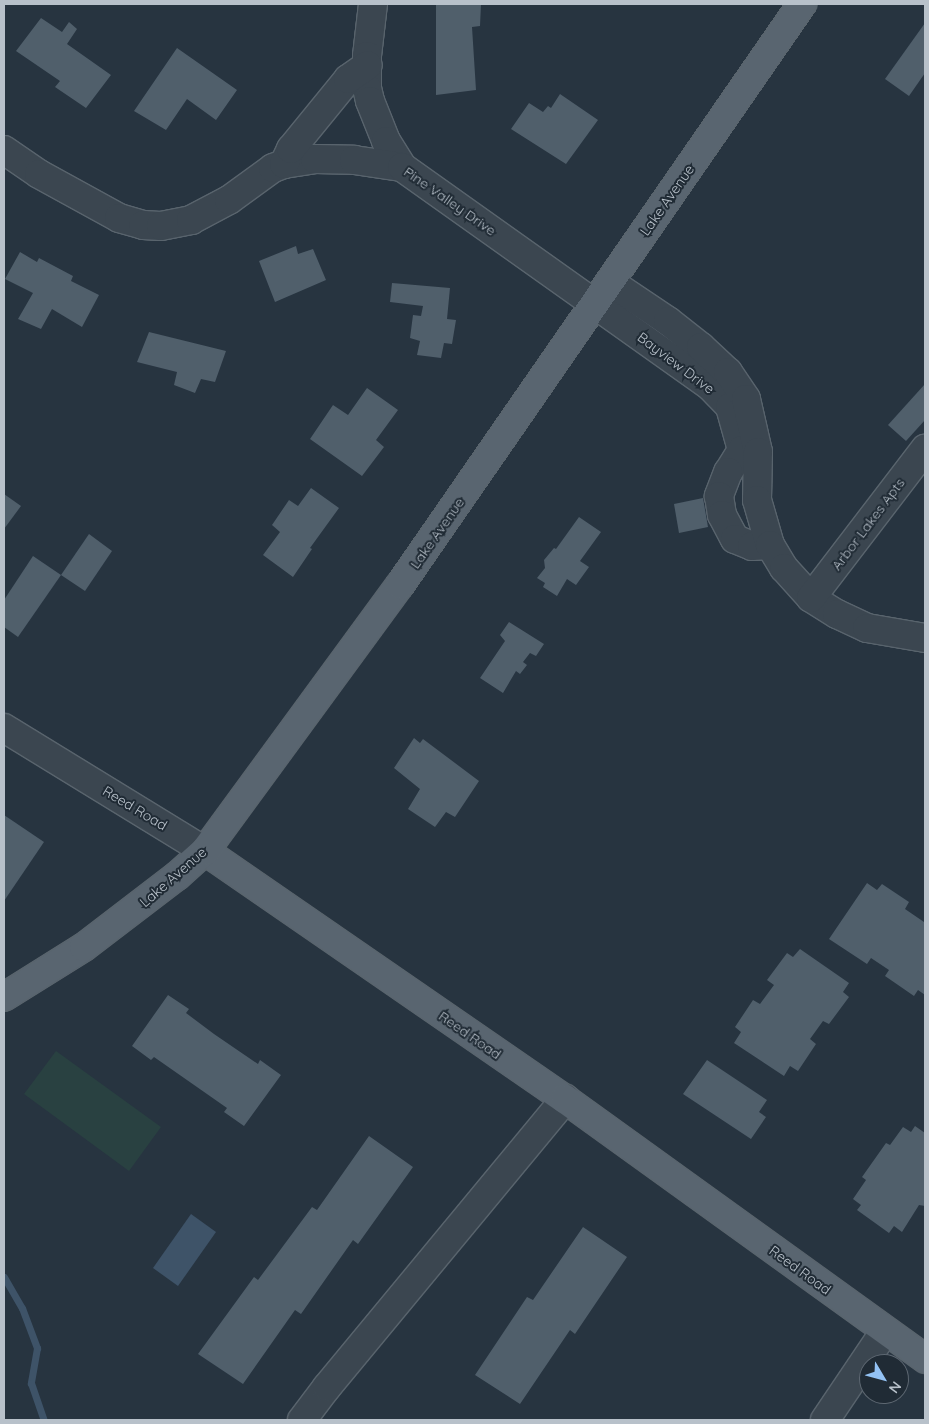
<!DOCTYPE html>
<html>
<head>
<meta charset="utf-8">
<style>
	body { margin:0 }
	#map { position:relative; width:929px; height:1424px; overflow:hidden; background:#273440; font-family:Quicksand,sans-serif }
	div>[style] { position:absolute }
	.green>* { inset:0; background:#294141 }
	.water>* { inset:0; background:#3e5368 }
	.stream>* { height:7px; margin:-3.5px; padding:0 3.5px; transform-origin:3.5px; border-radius:3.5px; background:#3e5368 }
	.building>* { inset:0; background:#505f6b }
	.roads { filter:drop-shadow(1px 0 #59646d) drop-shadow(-1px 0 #59646d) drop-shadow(0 1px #59646d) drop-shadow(0 -1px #59646d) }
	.minor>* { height:28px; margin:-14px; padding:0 14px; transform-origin:14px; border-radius:14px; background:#3b4650 }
	.major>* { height:28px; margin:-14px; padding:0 14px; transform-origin:14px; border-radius:14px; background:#596570 }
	span { translate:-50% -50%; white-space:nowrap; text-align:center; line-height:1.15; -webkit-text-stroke:4px #202b35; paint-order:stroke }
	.street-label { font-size:14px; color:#b8c1ca }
	.frame { position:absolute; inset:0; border:5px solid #b8c1ca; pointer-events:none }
	.north { position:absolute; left:859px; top:1354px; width:50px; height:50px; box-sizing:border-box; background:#202b35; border:1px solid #5d6771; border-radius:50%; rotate:127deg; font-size:14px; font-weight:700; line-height:20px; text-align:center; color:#b8c1ca }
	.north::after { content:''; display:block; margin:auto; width:18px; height:22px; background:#93c2f4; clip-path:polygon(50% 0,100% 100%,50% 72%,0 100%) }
</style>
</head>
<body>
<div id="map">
	<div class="green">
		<i style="clip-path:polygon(56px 1051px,161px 1127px,129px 1171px,24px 1094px)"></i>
	</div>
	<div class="water">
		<i style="clip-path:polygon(191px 1214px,216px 1232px,178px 1286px,153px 1268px)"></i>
	</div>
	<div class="stream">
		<i style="left:4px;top:1277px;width:36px;rotate:60deg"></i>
		<i style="left:22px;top:1308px;width:43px;rotate:69.4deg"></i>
		<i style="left:37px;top:1348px;width:36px;rotate:100deg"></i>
		<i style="left:31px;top:1383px;width:39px;rotate:71deg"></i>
	</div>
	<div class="building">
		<i style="clip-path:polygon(455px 4px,481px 4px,480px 26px,472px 27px,476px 90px,436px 95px,436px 5px)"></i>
		<i style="clip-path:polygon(41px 18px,62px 32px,69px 22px,77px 29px,67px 44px,111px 75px,86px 108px,55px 87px,60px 81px,16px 51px)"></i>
		<i style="clip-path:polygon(925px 23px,925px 73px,909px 96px,885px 79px)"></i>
		<i style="clip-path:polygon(177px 48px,237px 90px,216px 120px,187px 99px,166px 130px,134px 111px)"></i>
		<i style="clip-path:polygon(560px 94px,598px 120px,566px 164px,511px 129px,529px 103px,543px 112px,548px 106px,551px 108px)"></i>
		<i style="clip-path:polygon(296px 246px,298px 254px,313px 249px,326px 280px,275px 302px,259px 261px)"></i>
		<i style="clip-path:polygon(20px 252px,37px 262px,39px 258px,73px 276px,71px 281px,99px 295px,82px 327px,52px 309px,41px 329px,18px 319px,33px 293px,5px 279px)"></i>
		<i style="clip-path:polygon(392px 283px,450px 288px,447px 319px,456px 320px,452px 344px,444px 343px,441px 358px,417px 355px,420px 341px,410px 338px,413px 315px,421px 316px,423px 306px,390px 302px)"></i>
		<i style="clip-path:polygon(149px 332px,226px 351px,215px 382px,201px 379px,195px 393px,174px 385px,177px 372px,137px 362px)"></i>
		<i style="clip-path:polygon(925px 384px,925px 420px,906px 441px,888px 425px)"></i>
		<i style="clip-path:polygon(367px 388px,398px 410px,376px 440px,384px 447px,362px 476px,310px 439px,333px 405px,348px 415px)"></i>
		<i style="clip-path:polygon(311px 488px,339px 508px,310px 548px,312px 549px,293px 577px,263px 555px,280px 532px,272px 525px,289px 500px,298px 506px)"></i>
		<i style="clip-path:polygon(4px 494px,21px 506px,4px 529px)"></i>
		<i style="clip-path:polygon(703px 498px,708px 527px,679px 533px,674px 504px)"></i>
		<i style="clip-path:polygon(579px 517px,601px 532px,580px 561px,589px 567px,576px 585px,567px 579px,557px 596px,543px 587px,545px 583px,537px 578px,545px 568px,544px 560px,554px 548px,556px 549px)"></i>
		<i style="clip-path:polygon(89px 534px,112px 551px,85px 591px,61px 575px)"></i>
		<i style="clip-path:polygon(33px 556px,61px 575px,18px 637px,4px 627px,4px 600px)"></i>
		<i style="clip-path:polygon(509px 622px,544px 644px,536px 656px,530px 653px,523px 662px,527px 665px,520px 674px,516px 671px,503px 693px,480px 678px,505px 641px,500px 635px)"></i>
		<i style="clip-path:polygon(414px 738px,420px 743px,423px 739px,479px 781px,455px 817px,446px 812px,435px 827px,408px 809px,420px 789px,394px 768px)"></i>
		<i style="clip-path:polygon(4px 815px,44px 842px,4px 901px)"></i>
		<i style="clip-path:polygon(867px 883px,877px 890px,882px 884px,909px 902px,905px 909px,924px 922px,925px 920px,925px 995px,918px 990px,914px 996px,885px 976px,889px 970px,871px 958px,867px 964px,829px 939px)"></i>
		<i style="clip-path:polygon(800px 949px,849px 983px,843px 992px,849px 997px,829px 1024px,823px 1021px,810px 1039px,816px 1044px,798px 1071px,790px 1066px,784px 1076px,734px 1043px,741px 1032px,735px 1027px,753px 1000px,760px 1004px,774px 985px,767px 980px,787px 953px,793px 957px)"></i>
		<i style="clip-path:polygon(168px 995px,189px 1009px,186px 1013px,214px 1034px,258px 1064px,260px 1060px,281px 1075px,244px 1126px,224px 1112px,227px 1108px,154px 1057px,151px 1060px,132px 1046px)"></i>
		<i style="clip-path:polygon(707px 1060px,767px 1100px,759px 1112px,766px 1117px,751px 1139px,683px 1094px)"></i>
		<i style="clip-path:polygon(915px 1126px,925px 1133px,925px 1206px,919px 1205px,902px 1232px,894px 1226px,889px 1233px,857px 1210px,861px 1205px,853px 1199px,866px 1180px,862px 1177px,886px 1143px,890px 1145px,903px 1127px,911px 1132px)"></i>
		<i style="clip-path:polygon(369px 1136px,413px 1167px,358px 1244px,353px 1240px,301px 1314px,295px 1310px,243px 1384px,198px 1354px,254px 1277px,258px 1280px,312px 1207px,317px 1210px)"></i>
		<i style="clip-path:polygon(583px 1227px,627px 1257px,575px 1334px,570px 1330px,520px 1404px,475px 1375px,527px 1297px,533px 1300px)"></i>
	</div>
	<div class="roads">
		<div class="minor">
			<i style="left:373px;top:4px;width:52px;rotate:96.6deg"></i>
			<i style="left:367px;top:56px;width:32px;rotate:90deg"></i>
			<i style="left:367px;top:88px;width:13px;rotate:77deg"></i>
			<i style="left:370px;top:101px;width:43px;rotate:68.2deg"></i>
			<i style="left:386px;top:141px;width:31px;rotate:58deg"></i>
			<i style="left:4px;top:150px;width:42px;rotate:34.4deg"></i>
			<i style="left:39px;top:174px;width:91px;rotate:28.8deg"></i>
			<i style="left:119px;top:218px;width:25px;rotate:16deg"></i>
			<i style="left:143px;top:225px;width:18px;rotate:3deg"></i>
			<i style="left:161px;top:226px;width:31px;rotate:-11deg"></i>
			<i style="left:191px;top:220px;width:43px;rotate:-27.8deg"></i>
			<i style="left:229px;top:200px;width:54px;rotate:-36deg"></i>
			<i style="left:273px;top:168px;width:12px;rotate:-20deg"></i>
			<i style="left:284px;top:164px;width:31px;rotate:-9deg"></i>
			<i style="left:315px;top:159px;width:39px;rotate:1deg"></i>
			<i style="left:354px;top:160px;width:49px;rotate:8.3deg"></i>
			<i style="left:402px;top:167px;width:378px;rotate:35.4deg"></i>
			<i style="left:710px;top:386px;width:29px;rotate:46deg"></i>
			<i style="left:730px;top:407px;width:45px;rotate:74.4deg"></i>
			<i style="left:742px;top:450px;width:26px;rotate:122deg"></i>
			<i style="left:728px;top:472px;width:26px;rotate:111deg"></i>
			<i style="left:719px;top:496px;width:19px;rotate:81deg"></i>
			<i style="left:722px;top:515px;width:27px;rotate:62deg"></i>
			<i style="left:735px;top:539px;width:18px;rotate:22deg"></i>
			<i style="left:752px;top:546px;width:18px;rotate:-3deg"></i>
			<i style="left:284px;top:164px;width:17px;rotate:-65deg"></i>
			<i style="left:291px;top:149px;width:90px;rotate:-50.8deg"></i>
			<i style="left:348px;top:79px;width:24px;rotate:-35deg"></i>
			<i style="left:610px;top:282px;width:70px;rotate:33.9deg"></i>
			<i style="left:668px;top:321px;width:42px;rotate:38.2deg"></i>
			<i style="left:701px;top:347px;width:37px;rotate:43deg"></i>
			<i style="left:728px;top:372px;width:32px;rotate:56deg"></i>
			<i style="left:746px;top:399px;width:54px;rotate:77.2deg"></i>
			<i style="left:758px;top:452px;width:48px;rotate:91.2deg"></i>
			<i style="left:757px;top:500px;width:47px;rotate:73.9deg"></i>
			<i style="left:770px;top:545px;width:27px;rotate:59deg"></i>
			<i style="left:784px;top:568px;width:40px;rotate:48deg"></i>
			<i style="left:811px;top:598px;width:31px;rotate:32deg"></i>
			<i style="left:837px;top:614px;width:33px;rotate:25deg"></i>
			<i style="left:867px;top:628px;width:59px;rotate:9.8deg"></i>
			<i style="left:811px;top:598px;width:188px;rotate:-52.6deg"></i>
			<i style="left:4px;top:728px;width:236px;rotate:31.5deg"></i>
			<i style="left:302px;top:1420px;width:41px;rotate:-52.9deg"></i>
			<i style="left:327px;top:1387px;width:374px;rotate:-50.4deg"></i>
			<i style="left:825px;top:1420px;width:107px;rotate:-56deg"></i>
		</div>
		<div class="major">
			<i style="left:205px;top:851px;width:437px;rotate:34.6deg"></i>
			<i style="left:565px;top:1099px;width:444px;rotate:35.8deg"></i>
			<i style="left:4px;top:997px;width:94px;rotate:-32deg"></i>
			<i style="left:84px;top:947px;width:117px;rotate:-37.4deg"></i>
			<i style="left:177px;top:876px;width:38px;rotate:-42deg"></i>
			<i style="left:205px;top:851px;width:330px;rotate:-53.8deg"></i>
			<i style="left:400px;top:585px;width:707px;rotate:-55.32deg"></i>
		</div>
	</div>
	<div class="street-label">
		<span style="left:667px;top:200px;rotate:-55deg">Lake Avenue</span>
		<span style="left:450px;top:201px;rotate:35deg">Pine Valley Drive</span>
		<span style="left:676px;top:363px;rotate:37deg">Bayview Drive</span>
		<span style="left:868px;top:524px;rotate:-53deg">Arbor Lakes Apts</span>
		<span style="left:437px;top:533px;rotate:-55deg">Lake Avenue</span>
		<span style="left:135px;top:808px;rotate:31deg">Reed Road</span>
		<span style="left:173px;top:877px;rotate:-41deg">Lake Avenue</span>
		<span style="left:470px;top:1035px;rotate:35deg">Reed Road</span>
		<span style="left:800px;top:1270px;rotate:36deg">Reed Road</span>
	</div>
	<div class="frame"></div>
	<div class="north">N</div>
</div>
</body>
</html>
